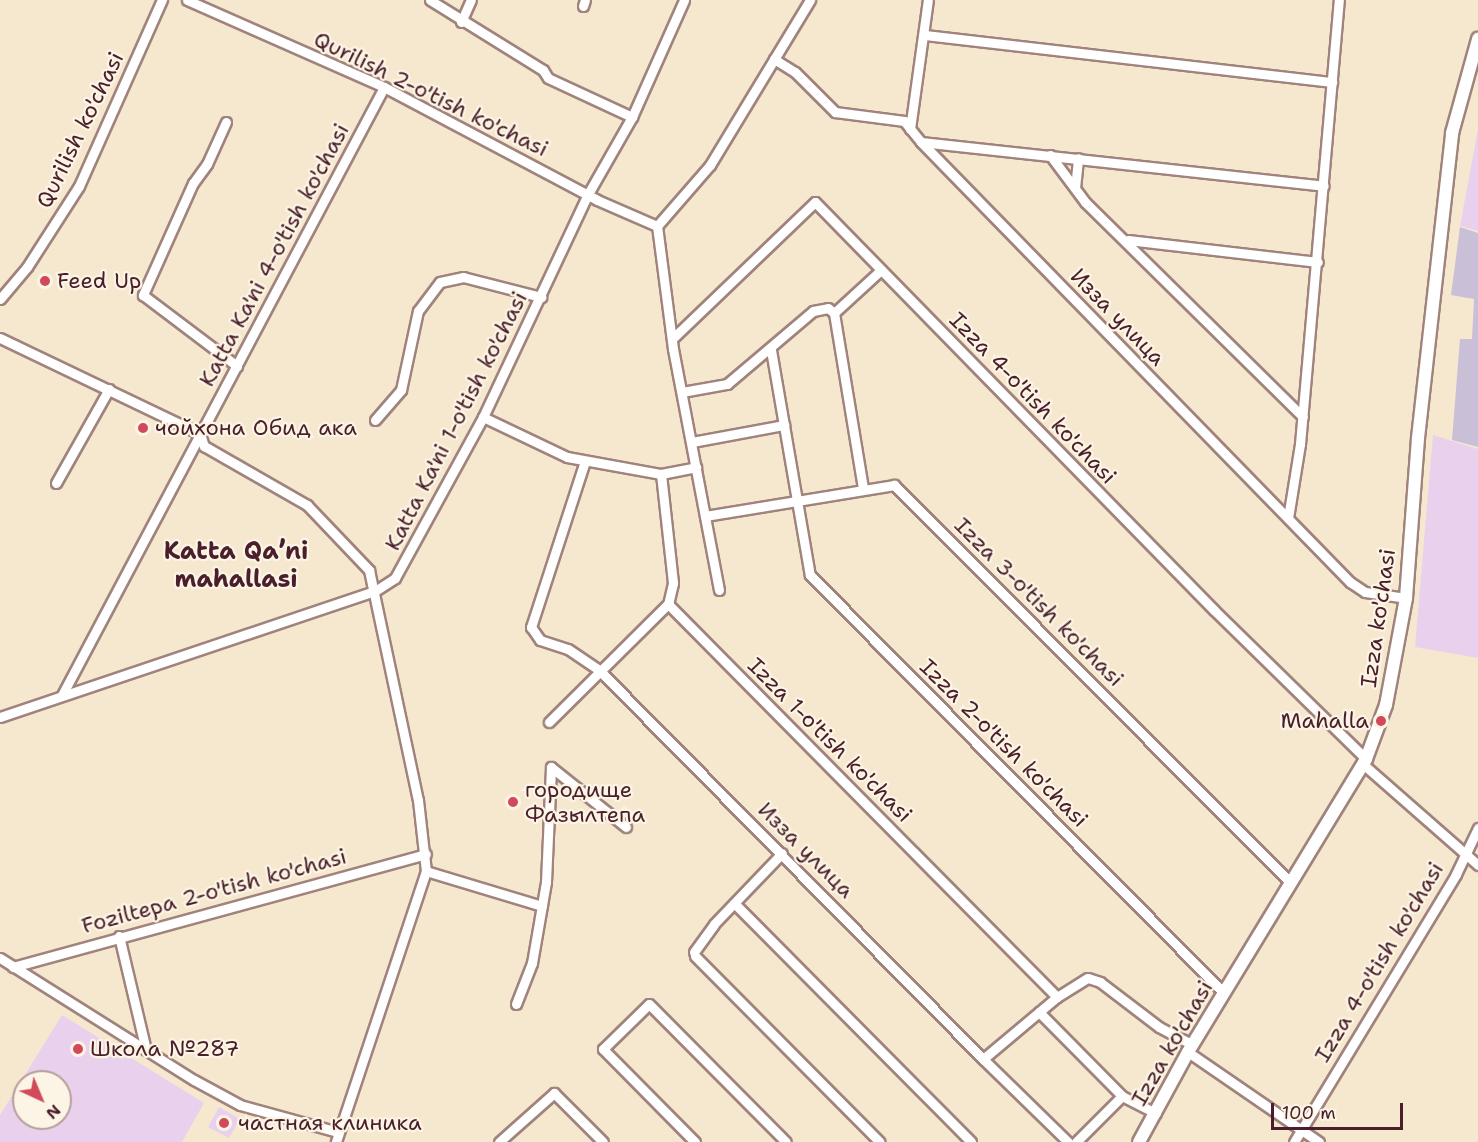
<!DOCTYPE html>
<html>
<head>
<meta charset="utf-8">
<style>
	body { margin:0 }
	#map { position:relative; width:1478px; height:1142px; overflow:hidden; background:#f6e7cf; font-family:"Shantell Sans",sans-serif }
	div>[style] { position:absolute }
	.built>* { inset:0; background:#e9d1ed }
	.industrial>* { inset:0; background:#c9bfd7 }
	.roads { filter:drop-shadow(2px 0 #a0837d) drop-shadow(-2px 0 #a0837d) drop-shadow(0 2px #a0837d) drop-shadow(0 -2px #a0837d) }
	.minor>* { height:9px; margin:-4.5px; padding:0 4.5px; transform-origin:4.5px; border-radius:4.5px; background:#fff }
	.major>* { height:12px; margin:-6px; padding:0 6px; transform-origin:6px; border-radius:6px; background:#fff }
	.dots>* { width:16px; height:16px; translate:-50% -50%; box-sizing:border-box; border:3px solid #fcf5e5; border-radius:50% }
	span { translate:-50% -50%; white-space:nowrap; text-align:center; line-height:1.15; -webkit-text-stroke:4.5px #fcf5e5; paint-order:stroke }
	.street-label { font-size:22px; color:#4a1f2b }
	.poi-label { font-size:22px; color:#4a1f2b }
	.left { translate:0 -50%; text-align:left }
	.right { translate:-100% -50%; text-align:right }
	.neighbourhood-label { font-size:24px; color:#4a1f2b; font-weight:700 }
	.north { position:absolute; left:12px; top:1070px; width:60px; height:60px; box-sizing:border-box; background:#fcf5e5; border:2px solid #b59f9b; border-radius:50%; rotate:136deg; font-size:16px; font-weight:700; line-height:24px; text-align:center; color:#4a1f2b }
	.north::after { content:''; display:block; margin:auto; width:21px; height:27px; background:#d1495b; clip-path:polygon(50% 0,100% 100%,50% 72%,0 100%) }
	.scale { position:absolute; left:1271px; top:1103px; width:132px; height:27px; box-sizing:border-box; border:3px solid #4a1f2b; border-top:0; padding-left:8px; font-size:18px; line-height:21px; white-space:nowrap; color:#4a1f2b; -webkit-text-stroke:4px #fcf5e5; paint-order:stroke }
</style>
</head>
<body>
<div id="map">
	<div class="built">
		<i style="clip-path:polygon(1478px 129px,1478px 231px,1460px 226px)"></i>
		<i style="clip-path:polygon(1433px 435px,1478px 449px,1478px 658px,1415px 647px)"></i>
		<i style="clip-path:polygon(evenodd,62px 1015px,204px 1103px,182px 1142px,0 1142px,0 1115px,62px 1015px,24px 1082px,60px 1082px,60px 1118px,24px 1118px,24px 1082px)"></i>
		<i style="clip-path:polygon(219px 1107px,240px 1119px,229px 1138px,208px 1127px)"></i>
	</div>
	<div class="industrial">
		<i style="clip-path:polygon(1460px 227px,1478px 233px,1478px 447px,1452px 440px,1460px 339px,1472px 339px,1474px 299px,1451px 295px)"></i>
	</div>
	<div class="roads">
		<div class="minor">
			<i style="left:187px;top:0;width:215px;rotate:23.8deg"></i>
			<i style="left:384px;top:87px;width:241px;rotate:27.9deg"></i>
			<i style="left:597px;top:200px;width:65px;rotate:23.4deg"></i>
			<i style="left:430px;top:0;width:133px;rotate:31.8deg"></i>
			<i style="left:543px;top:70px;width:9px;rotate:58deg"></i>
			<i style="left:548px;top:78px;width:93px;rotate:24.9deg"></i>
			<i style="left:583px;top:6px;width:6px;rotate:-72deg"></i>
			<i style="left:461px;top:22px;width:24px;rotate:-66deg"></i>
			<i style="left:925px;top:35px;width:410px;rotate:6.6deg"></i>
			<i style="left:774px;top:59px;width:25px;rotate:32deg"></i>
			<i style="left:795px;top:72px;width:57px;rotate:45deg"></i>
			<i style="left:835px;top:112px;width:70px;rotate:7.4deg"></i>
			<i style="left:904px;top:121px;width:27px;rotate:51deg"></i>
			<i style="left:921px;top:142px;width:405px;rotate:6.2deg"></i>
			<i style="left:226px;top:122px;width:46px;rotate:114.3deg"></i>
			<i style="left:207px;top:164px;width:24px;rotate:126deg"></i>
			<i style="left:193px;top:183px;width:123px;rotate:114.1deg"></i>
			<i style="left:143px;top:295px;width:118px;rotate:37.1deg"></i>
			<i style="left:910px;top:129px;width:130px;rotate:-82.1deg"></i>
			<i style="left:921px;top:142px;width:615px;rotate:45.73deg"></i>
			<i style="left:1350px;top:582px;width:18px;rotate:34deg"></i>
			<i style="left:1365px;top:592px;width:41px;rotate:8.3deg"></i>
			<i style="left:1050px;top:155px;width:59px;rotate:53.3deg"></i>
			<i style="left:1085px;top:202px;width:306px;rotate:44.6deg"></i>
			<i style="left:1075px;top:188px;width:30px;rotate:-84deg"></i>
			<i style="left:1128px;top:240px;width:191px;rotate:6.6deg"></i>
			<i style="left:0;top:299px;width:42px;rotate:-49.8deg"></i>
			<i style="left:27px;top:267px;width:96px;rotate:-57.3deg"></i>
			<i style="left:79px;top:186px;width:204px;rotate:-66deg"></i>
			<i style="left:834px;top:313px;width:64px;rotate:-42.5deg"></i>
			<i style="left:0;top:338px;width:222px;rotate:25.6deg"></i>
			<i style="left:200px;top:434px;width:13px;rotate:72deg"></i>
			<i style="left:204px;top:446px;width:119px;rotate:29.8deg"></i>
			<i style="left:307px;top:505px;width:90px;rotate:46.4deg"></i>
			<i style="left:369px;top:570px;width:235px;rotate:78deg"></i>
			<i style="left:418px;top:800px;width:71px;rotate:83.6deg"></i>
			<i style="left:426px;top:871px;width:286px;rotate:108.4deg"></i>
			<i style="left:672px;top:339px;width:198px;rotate:-43.8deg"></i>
			<i style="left:815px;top:202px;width:571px;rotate:45.64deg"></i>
			<i style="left:1214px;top:610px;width:213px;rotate:44.4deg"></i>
			<i style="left:771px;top:350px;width:228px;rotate:80.2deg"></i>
			<i style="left:810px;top:575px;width:588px;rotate:45.28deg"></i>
			<i style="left:682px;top:392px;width:46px;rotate:-10.1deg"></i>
			<i style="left:727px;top:384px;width:113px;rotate:-40.3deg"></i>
			<i style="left:813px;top:311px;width:15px;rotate:-11deg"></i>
			<i style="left:828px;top:308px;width:8px;rotate:40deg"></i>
			<i style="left:834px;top:313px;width:178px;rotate:80.6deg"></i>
			<i style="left:483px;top:417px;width:93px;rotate:25.5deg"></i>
			<i style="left:567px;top:457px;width:96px;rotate:10.3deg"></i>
			<i style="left:661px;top:474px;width:36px;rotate:-11deg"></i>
			<i style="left:375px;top:420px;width:40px;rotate:-49deg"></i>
			<i style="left:401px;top:390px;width:81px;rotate:-77.9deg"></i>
			<i style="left:418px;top:311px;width:36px;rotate:-53deg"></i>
			<i style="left:440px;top:282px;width:24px;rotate:-12deg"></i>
			<i style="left:463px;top:277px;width:81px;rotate:14.4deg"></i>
			<i style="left:692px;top:442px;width:94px;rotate:-10.5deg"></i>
			<i style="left:585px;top:461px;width:175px;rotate:108deg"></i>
			<i style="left:531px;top:627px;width:16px;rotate:55deg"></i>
			<i style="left:540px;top:640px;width:29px;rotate:18deg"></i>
			<i style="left:568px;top:649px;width:37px;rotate:34deg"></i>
			<i style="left:599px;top:670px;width:547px;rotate:45.37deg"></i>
			<i style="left:983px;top:1059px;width:97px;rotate:-40deg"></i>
			<i style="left:1057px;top:997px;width:36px;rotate:-32deg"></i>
			<i style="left:1088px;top:978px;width:13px;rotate:18deg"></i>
			<i style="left:1100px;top:982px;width:74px;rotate:37.3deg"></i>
			<i style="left:1159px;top:1027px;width:38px;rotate:28deg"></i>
			<i style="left:661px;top:474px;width:110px;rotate:83.7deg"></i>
			<i style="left:673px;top:583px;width:22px;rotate:103deg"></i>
			<i style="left:668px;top:604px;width:553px;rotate:45.29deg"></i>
			<i style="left:56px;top:483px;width:108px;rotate:-60.6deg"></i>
			<i style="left:705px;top:516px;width:192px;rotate:-9.3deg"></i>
			<i style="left:894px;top:485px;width:561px;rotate:45.07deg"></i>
			<i style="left:1288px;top:518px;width:75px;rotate:-80.8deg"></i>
			<i style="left:1300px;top:444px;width:446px;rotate:-85deg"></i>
			<i style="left:719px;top:590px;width:245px;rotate:-100.8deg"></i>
			<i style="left:673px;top:349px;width:124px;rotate:-97.4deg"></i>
			<i style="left:657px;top:226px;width:81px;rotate:-49deg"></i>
			<i style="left:710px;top:165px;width:193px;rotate:-58.8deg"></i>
			<i style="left:62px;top:695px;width:688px;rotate:-62.09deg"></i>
			<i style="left:0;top:717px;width:396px;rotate:-18.6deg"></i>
			<i style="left:375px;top:591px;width:24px;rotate:-33deg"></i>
			<i style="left:395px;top:578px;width:183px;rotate:-61.3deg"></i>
			<i style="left:483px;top:417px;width:246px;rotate:-64.8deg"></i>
			<i style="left:588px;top:194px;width:89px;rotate:-60.3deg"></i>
			<i style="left:632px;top:117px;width:128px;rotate:-66deg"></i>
			<i style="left:549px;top:722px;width:168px;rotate:-44.8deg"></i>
			<i style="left:1363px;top:764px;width:153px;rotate:41.3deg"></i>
			<i style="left:426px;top:871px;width:121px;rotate:16.8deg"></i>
			<i style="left:735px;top:904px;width:335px;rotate:45.2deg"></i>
			<i style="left:119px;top:936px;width:117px;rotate:76.7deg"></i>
			<i style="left:694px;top:952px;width:34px;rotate:-54deg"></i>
			<i style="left:714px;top:924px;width:98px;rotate:-46.2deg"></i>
			<i style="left:695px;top:956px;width:262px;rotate:45.2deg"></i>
			<i style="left:0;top:958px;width:229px;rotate:32.2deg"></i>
			<i style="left:194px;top:1080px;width:52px;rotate:28.5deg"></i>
			<i style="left:240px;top:1105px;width:102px;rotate:15.4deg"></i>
			<i style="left:13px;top:967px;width:428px;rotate:-15.3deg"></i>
			<i style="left:516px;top:1004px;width:44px;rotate:-68.7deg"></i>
			<i style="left:532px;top:963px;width:82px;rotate:-80.2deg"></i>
			<i style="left:546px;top:882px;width:115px;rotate:-87.5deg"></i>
			<i style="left:551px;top:767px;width:96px;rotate:38.7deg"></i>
			<i style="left:1039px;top:1012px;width:118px;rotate:45.3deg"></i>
			<i style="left:1122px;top:1096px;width:38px;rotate:27deg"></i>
			<i style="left:1188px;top:1052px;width:159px;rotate:34.5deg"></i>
			<i style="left:983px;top:1059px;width:119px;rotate:44.3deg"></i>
			<i style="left:499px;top:1142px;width:74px;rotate:-41.7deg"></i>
			<i style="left:554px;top:1093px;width:69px;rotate:45deg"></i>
			<i style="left:695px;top:1142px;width:131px;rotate:-134.7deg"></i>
			<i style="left:603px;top:1049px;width:64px;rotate:-44.4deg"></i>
			<i style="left:649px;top:1004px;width:194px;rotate:45.2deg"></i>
			<i style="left:1076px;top:1142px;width:65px;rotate:-45deg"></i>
			<i style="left:1294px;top:1142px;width:313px;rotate:-58.8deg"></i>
			<i style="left:1456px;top:874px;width:51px;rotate:-64.4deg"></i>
		</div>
		<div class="major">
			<i style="left:1139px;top:1142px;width:102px;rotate:-61.4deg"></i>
			<i style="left:1188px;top:1052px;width:343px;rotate:-58.7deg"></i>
			<i style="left:1366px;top:759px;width:58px;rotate:-69.7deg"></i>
			<i style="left:1386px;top:705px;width:109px;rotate:-79.4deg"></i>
			<i style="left:1406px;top:598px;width:160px;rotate:-85.7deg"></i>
			<i style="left:1418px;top:438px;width:307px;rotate:-83.6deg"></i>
			<i style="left:1452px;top:133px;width:98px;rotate:-74.5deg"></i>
		</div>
	</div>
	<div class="dots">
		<i style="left:45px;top:281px;background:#d1495b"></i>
		<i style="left:143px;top:428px;background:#d1495b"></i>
		<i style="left:1381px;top:721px;background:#d1495b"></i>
		<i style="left:513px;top:802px;background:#d1495b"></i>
		<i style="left:78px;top:1049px;background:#d1495b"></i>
		<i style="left:224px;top:1123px;background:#d1495b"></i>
	</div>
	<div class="street-label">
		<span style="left:431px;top:94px;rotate:26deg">Qurilish 2-o'tish ko'chasi</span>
		<span style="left:80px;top:130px;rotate:-64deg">Qurilish ko'chasi</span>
		<span style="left:274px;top:255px;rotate:-62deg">Katta Ka'ni 4-o'tish ko'chasi</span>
		<span style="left:1118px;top:317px;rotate:46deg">Изза улица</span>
		<span style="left:1033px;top:398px;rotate:46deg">Izza 4-o'tish ko'chasi</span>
		<span style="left:456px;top:421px;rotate:-63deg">Katta Ka'ni 1-o'tish ko'chasi</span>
		<span style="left:1039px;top:602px;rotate:45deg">Izza 3-o'tish ko'chasi</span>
		<span style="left:1378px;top:618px;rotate:-82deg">Izza ko'chasi</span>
		<span style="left:830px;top:740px;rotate:45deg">Izza 1-o'tish ko'chasi</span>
		<span style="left:1004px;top:743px;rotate:45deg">Izza 2-o'tish ko'chasi</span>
		<span style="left:806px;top:850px;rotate:45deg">Изза улица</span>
		<span style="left:214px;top:891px;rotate:-15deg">Foziltepa 2-o'tish ko'chasi</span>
		<span style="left:1379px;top:962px;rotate:-59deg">Izza 4-o'tish ko'chasi</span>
		<span style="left:1172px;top:1043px;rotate:-60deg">Izza ko'chasi</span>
	</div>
	<div class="poi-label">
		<span class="left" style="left:57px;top:281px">Feed Up</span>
		<span class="left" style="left:155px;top:428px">чойхона Обид ака</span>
		<span class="right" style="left:1369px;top:721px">Mahalla</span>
		<span class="left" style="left:525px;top:802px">городище<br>Фазылтепа</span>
		<span class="left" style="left:90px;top:1049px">Школа №287</span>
		<span class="left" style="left:238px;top:1123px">частная клиника</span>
	</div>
	<div class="neighbourhood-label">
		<span style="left:236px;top:566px">Katta Qaʼni<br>mahallasi</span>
	</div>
	<div class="north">N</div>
	<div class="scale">100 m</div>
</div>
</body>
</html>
